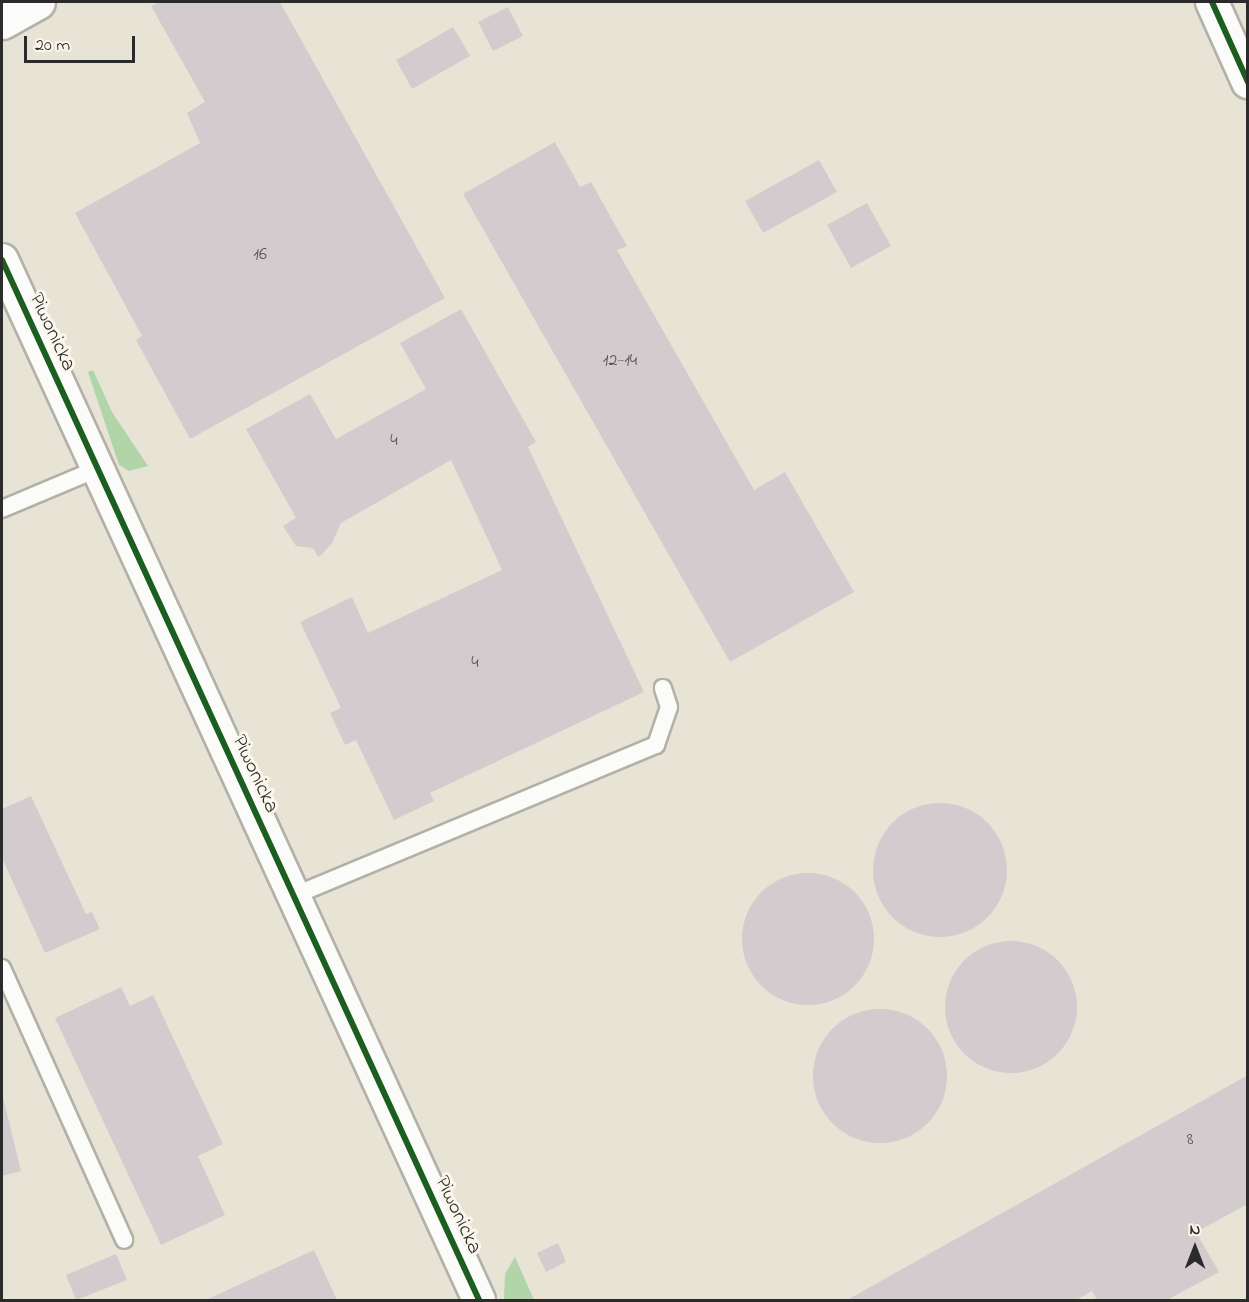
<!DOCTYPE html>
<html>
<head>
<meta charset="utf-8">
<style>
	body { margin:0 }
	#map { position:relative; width:1249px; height:1302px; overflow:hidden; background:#e7e4d5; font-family:"Indie Flower",sans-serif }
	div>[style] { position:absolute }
	.green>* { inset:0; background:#b1d5a8 }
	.building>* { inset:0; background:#d3cccf }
	.round { border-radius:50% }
	.roads { filter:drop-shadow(2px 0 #b2b0a7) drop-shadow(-2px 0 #b2b0a7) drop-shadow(0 2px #b2b0a7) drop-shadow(0 -2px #b2b0a7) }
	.lane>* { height:16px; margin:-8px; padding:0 8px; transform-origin:8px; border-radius:8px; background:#fbfbf9 }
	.street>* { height:32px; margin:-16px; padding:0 16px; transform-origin:16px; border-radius:16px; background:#fbfbf9 }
	.secondary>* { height:33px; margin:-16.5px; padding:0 16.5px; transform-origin:16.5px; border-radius:16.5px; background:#fbfbf9 }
	.cycleway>* { height:6px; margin:-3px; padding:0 3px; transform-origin:3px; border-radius:3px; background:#1b5e20 }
	span { translate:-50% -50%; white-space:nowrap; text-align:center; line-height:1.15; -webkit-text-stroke:6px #fbf7ec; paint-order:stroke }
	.number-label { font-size:18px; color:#555354 }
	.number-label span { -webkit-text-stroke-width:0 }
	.street-label { font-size:21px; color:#2b2b2b }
	.frame { position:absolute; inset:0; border:3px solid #2b2b2b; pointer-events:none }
	.north { position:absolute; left:1165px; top:1218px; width:60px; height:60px; -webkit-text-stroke:4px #fbf7ec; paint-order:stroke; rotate:0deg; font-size:16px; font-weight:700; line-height:24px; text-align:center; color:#2b2b2b }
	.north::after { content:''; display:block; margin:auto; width:21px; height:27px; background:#2b2b2b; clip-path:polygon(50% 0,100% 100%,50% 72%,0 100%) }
	.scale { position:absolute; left:24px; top:36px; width:111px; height:27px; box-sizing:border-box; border:3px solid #2b2b2b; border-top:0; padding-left:8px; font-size:18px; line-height:21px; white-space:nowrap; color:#2b2b2b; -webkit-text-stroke:4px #fbf7ec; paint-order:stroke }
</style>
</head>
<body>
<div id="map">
	<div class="green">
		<i style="clip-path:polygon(93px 370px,112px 412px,148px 466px,129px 471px,119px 465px,88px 372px)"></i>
		<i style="clip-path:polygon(515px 1257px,534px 1300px,504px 1300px,505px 1274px)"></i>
	</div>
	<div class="building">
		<i style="clip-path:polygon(159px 2px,280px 2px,445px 298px,190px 439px,136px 340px,142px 336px,75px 213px,200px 143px,187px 113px,205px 102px,151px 6px)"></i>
		<i style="clip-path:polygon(508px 7px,523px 36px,493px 51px,478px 22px)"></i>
		<i style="clip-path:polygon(453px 27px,470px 56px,412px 89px,396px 60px)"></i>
		<i style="clip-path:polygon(555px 142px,580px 187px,591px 182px,627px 246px,617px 250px,754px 490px,785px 472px,854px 592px,730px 662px,463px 194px)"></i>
		<i style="clip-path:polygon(819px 160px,837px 192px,763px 233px,745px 201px)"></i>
		<i style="clip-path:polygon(867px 203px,891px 246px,851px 268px,827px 225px)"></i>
		<i style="clip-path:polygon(461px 309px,536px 442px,528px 447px,644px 692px,430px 793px,434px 801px,394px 820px,356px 740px,345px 745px,330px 713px,341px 708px,300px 622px,352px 597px,368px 633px,502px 570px,451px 460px,341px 523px,332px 543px,321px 555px,318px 557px,313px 548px,296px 546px,283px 526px,296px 518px,246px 429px,310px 394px,336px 439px,426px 389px,400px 343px)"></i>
		<i style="clip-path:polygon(31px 796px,86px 914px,92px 912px,100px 929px,45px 953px,2px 858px,2px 809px)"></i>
		<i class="round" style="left:873px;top:803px;width:134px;height:134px"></i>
		<i class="round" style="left:742px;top:873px;width:132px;height:132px"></i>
		<i class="round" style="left:945px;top:941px;width:132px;height:132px"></i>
		<i style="clip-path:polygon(121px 987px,130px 1006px,153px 995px,223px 1144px,198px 1156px,225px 1215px,161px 1245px,55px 1018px)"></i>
		<i class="round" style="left:813px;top:1009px;width:134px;height:134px"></i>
		<i style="clip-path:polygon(1248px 1075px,1248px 1204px,1196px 1232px,1219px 1272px,1167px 1300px,1097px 1300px,1092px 1291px,1076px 1300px,847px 1300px)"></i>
		<i style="clip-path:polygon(2px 1093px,21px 1171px,2px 1176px)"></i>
		<i style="clip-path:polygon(558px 1243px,566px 1262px,546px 1272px,537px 1253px)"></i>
		<i style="clip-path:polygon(314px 1250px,337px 1300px,206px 1300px)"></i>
		<i style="clip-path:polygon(116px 1254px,127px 1280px,76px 1300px,66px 1275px)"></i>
	</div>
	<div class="roads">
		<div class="lane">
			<i style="left:2px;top:509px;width:103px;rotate:-22.8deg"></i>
			<i style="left:293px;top:896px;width:393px;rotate:-22.6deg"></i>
			<i style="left:656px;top:745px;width:40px;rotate:-71.1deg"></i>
			<i style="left:669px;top:707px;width:20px;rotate:-108deg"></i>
			<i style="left:2px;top:968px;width:298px;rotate:65.8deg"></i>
		</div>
		<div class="street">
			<i style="left:1212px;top:2px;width:88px;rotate:65.8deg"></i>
			<i style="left:2px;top:260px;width:1144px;rotate:65.36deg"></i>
		</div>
		<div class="secondary">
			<i style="left:2px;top:22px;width:41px;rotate:-29.1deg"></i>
		</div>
	</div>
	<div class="cycleway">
		<i style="left:1212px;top:2px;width:88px;rotate:65.8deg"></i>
		<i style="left:2px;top:260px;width:1144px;rotate:65.36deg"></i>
	</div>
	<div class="number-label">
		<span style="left:260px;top:255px">16</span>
		<span style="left:620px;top:361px">12-14</span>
		<span style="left:394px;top:441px">4</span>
		<span style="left:475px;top:663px">4</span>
		<span style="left:1190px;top:1140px">8</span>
	</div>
	<div class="street-label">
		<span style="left:52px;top:332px;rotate:65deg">Piwonicka</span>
		<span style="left:255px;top:774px;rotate:65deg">Piwonicka</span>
		<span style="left:458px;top:1215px;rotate:65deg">Piwonicka</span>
	</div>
	<div class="frame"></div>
	<div class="north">N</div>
	<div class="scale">20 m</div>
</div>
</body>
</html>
